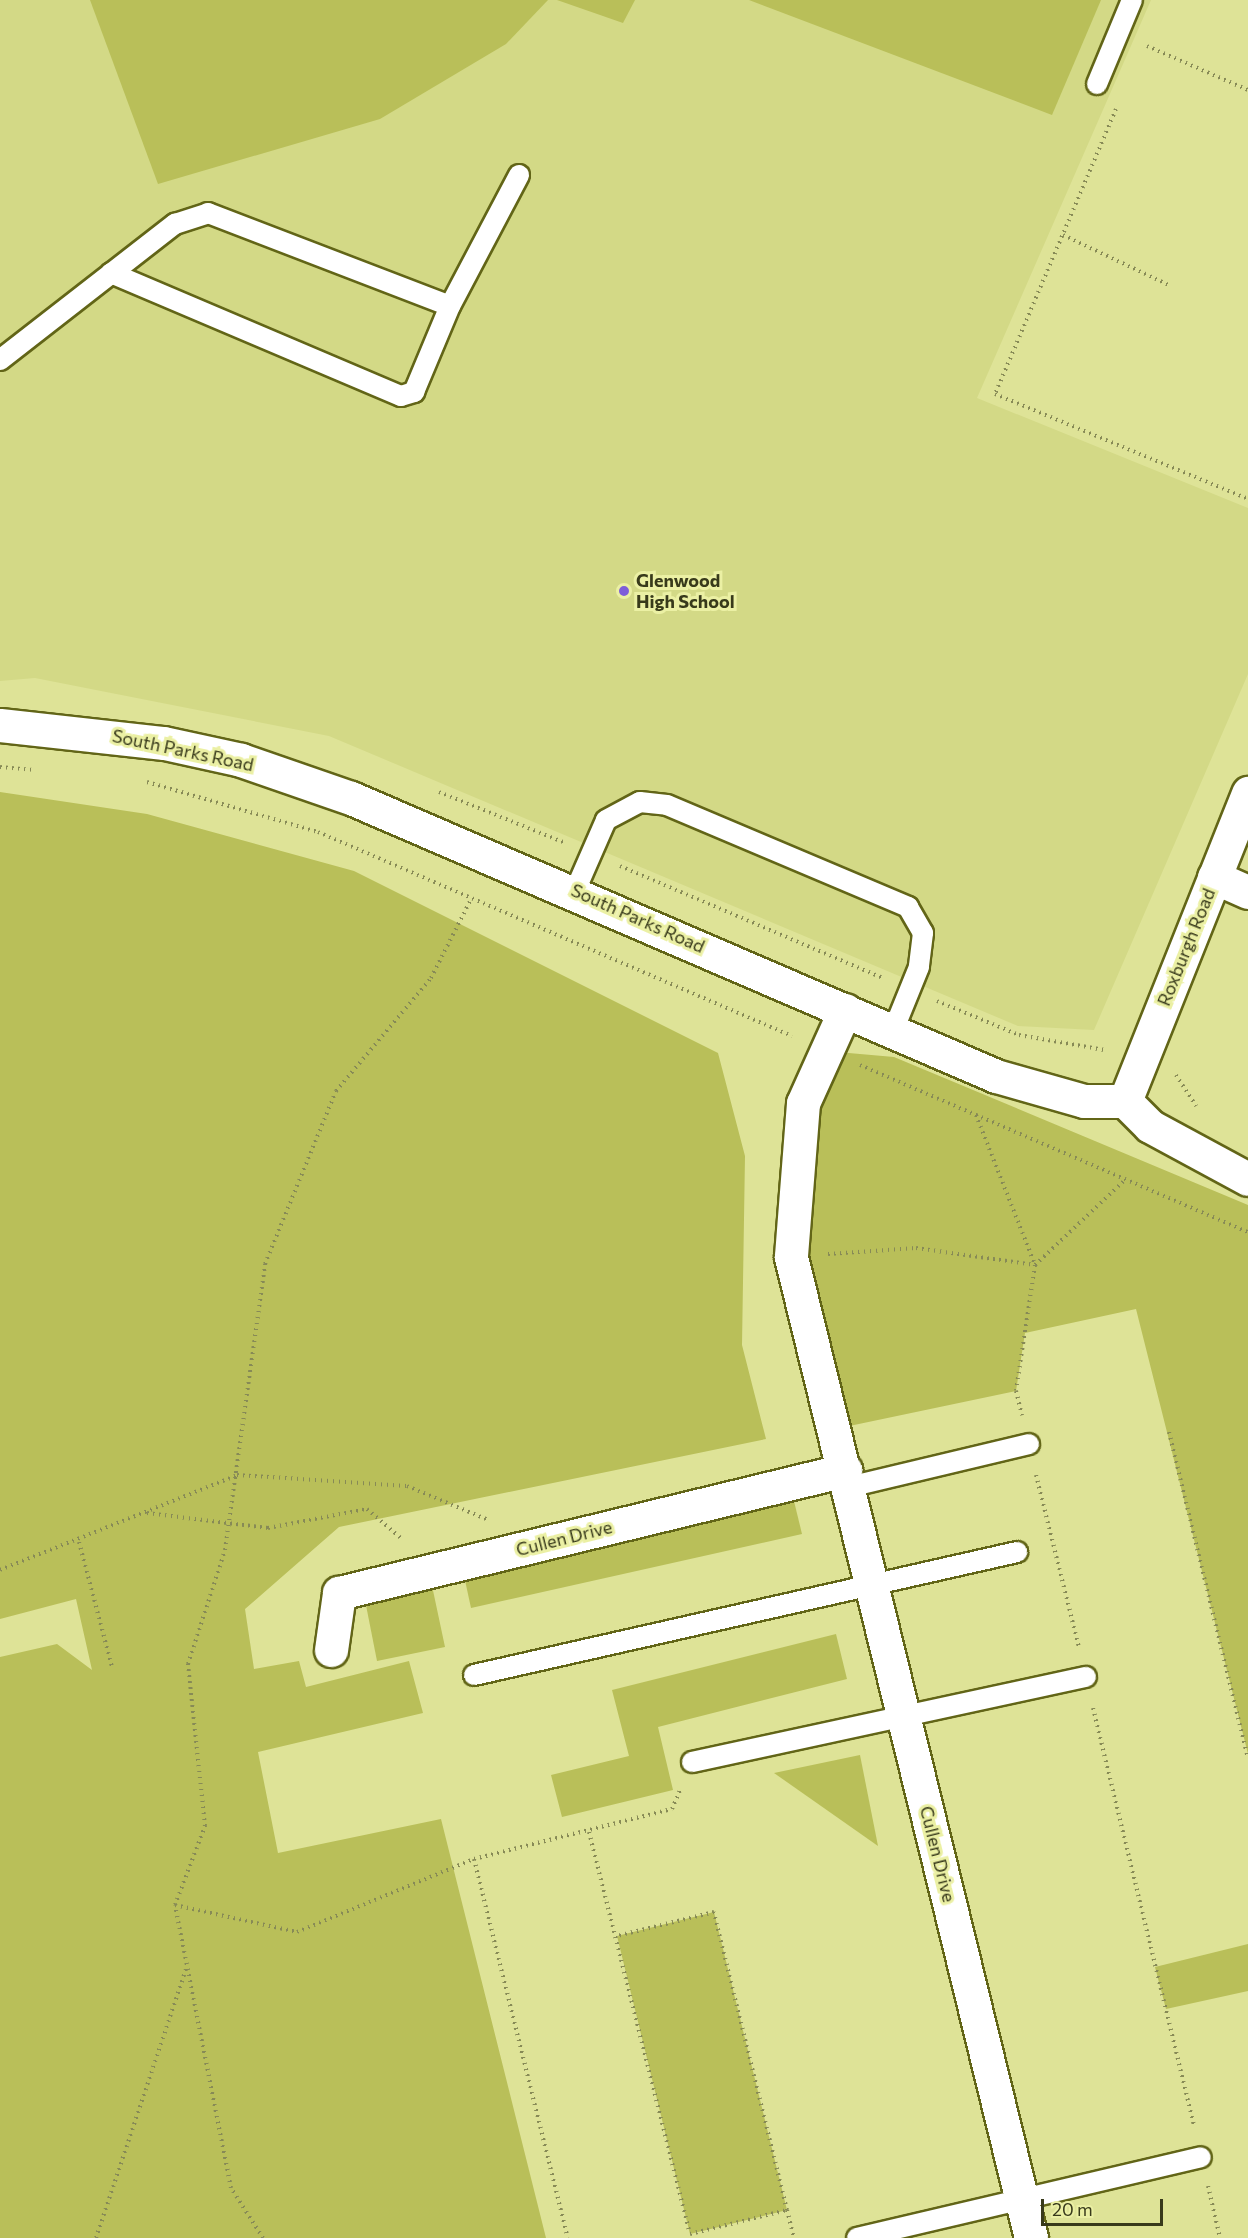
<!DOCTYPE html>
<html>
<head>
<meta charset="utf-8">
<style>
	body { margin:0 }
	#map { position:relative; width:1248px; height:2238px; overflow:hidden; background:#dee397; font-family:Commissioner,sans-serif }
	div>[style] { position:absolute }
	.built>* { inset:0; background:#d3d986 }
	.green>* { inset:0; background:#b9bf59 }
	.path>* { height:4px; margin-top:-2px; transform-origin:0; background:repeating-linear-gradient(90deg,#878a56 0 1.5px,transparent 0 6px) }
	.roads { filter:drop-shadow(2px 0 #626517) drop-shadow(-2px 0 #626517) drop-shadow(0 2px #626517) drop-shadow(0 -2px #626517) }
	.lane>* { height:20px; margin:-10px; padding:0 10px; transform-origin:10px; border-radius:10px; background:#fff }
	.street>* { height:33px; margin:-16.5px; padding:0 16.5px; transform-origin:16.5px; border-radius:16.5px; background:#fff }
	.secondary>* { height:33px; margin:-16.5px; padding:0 16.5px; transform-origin:16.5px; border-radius:16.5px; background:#fff }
	.dots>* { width:16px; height:16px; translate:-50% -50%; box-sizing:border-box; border:3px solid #ebf0a4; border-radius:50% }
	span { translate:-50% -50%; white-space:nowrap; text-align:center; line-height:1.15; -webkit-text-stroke:6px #ebf0a4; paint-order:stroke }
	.poi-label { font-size:18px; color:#383a1b; font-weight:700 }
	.left { translate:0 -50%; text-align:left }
	.street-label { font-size:18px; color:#383a1b }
	.scale { position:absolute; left:1041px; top:2199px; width:122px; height:27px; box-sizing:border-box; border:3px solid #383a1b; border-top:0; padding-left:8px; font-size:18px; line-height:21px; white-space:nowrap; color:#383a1b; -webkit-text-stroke:4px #ebf0a4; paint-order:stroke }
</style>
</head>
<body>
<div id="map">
	<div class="built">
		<i style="clip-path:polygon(0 0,1151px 0,977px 398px,1248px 508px,1248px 674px,1094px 1030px,1018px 1026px,329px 736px,35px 678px,0 681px)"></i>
	</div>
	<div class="green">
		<i style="clip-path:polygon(90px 0,548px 0,506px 44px,380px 119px,158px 184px)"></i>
		<i style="clip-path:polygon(557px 0,635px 0,623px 23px)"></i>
		<i style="clip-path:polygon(749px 0,1101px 0,1052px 115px)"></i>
		<i style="clip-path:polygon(0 792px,147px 814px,354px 871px,718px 1053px,745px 1156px,742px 1345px,766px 1439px,339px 1527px,245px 1609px,254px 1669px,299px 1661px,306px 1687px,409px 1661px,423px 1713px,258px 1752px,278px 1853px,441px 1819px,546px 2238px,0 2238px,0 1657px,57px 1644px,92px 1670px,76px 1599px,0 1619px)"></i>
		<i style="clip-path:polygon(826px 1051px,894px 1057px,1248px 1205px,1248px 1754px,1136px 1309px,1025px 1333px,1016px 1391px,835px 1429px,791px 1257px)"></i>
		<i style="clip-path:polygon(793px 1497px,802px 1534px,471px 1608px,463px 1571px)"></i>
		<i style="clip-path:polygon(431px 1581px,445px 1647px,377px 1661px,364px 1595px)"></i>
		<i style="clip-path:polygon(836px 1634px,847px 1679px,658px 1727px,673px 1790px,562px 1817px,551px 1775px,629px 1756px,612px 1690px)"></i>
		<i style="clip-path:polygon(860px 1755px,878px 1846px,774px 1773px)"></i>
		<i style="clip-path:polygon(714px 1912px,787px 2210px,690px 2234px,617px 1936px)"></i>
		<i style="clip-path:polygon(1248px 1944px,1248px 1991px,1166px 2009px,1155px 1967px)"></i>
	</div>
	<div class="path">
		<i style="left:1147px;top:46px;width:110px;rotate:23.5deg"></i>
		<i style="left:1116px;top:109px;width:310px;rotate:113deg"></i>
		<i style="left:995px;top:394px;width:274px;rotate:22.5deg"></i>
		<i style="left:1063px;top:235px;width:117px;rotate:25.3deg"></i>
		<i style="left:0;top:767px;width:33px;rotate:5deg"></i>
		<i style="left:147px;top:782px;width:178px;rotate:16.3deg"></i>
		<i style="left:318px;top:832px;width:516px;rotate:23.29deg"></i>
		<i style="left:439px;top:792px;width:134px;rotate:22deg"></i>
		<i style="left:620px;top:866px;width:286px;rotate:23.1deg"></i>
		<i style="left:937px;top:1001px;width:89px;rotate:22.5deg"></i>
		<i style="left:1019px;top:1035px;width:87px;rotate:9.9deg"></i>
		<i style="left:860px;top:1065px;width:422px;rotate:23.3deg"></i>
		<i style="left:1176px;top:1075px;width:37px;rotate:57deg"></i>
		<i style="left:976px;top:1115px;width:161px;rotate:68.5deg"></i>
		<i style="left:1035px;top:1265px;width:127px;rotate:98.6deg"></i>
		<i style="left:1016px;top:1391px;width:25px;rotate:76deg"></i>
		<i style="left:828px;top:1254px;width:88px;rotate:-3.9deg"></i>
		<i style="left:916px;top:1248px;width:120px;rotate:8.1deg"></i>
		<i style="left:1035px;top:1265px;width:125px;rotate:-43.4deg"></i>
		<i style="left:1169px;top:1432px;width:336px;rotate:76.4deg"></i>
		<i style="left:1036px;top:1475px;width:178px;rotate:76deg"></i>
		<i style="left:147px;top:1513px;width:122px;rotate:7.1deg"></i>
		<i style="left:268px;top:1528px;width:101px;rotate:-10.9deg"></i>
		<i style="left:367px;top:1509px;width:46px;rotate:40.6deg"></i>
		<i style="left:79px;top:1542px;width:129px;rotate:75.2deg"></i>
		<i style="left:0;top:1570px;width:255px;rotate:-21.8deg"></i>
		<i style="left:237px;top:1475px;width:170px;rotate:3.7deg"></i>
		<i style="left:407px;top:1486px;width:86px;rotate:22.7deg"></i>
		<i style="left:1093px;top:1708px;width:430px;rotate:76.4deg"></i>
		<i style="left:589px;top:1832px;width:414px;rotate:75.9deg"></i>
		<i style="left:690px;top:2234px;width:100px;rotate:-13.9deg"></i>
		<i style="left:787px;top:2210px;width:307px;rotate:-103.8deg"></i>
		<i style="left:714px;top:1912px;width:100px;rotate:166.1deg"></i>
		<i style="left:474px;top:1859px;width:390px;rotate:76.1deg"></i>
		<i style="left:175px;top:1905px;width:125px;rotate:12.5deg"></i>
		<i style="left:297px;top:1932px;width:191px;rotate:-22.4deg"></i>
		<i style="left:474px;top:1859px;width:204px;rotate:-14.2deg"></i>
		<i style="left:672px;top:1809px;width:21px;rotate:-67deg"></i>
		<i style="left:1208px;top:2186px;width:53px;rotate:77deg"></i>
		<i style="left:787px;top:2210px;width:29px;rotate:76deg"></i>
		<i style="left:96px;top:2238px;width:287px;rotate:-71.5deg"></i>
		<i style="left:263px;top:2238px;width:59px;rotate:-122.6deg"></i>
		<i style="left:231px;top:2188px;width:288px;rotate:-101.2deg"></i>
		<i style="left:175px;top:1905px;width:85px;rotate:-69.2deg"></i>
		<i style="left:205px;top:1826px;width:163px;rotate:-96deg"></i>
		<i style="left:188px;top:1664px;width:120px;rotate:-72deg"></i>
		<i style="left:225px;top:1550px;width:289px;rotate:-82deg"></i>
		<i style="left:265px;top:1264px;width:187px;rotate:-67.7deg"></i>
		<i style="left:336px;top:1091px;width:148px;rotate:-49.9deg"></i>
		<i style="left:431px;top:978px;width:89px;rotate:-63.1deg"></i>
	</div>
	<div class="roads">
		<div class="lane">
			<i style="left:1097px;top:84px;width:91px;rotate:-67.4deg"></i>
			<i style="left:111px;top:273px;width:315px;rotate:23deg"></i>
			<i style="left:401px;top:396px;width:14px;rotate:-17deg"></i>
			<i style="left:414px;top:392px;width:93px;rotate:-67.3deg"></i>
			<i style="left:450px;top:306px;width:148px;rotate:-62.2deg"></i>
			<i style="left:0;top:360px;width:222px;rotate:-37.9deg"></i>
			<i style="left:175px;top:224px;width:35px;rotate:-18deg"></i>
			<i style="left:208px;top:213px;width:259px;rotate:21deg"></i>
			<i style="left:575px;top:891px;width:77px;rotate:-66.4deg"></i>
			<i style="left:606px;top:820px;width:38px;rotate:-28deg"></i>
			<i style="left:640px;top:802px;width:27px;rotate:6deg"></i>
			<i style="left:667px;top:805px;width:262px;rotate:22.9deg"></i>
			<i style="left:908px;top:907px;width:30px;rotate:60deg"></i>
			<i style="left:923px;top:933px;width:34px;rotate:97deg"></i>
			<i style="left:919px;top:967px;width:69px;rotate:112.1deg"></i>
			<i style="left:849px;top:1487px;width:185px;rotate:-13.4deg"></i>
			<i style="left:474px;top:1675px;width:557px;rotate:-12.76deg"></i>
			<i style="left:692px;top:1762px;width:403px;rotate:-12.2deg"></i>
			<i style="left:857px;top:2238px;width:353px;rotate:-13.2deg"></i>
		</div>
		<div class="street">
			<i style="left:1214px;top:877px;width:37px;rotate:24deg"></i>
			<i style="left:845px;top:1010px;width:102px;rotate:114.3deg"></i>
			<i style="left:803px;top:1103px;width:154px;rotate:94.5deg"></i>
			<i style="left:791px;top:1257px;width:1010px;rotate:76.25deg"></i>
			<i style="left:1125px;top:1101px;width:332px;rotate:-68.2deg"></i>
			<i style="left:331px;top:1650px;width:58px;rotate:-82deg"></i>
			<i style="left:339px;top:1593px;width:521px;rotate:-13.66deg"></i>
		</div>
		<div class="secondary">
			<i style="left:0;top:725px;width:165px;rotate:6.3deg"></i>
			<i style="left:164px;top:743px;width:79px;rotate:12.4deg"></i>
			<i style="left:241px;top:760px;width:116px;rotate:19.1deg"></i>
			<i style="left:351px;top:798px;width:702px;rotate:23.32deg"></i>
			<i style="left:996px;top:1076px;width:91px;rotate:15.9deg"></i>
			<i style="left:1084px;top:1101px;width:41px"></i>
			<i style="left:1125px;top:1101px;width:35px;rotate:45deg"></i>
			<i style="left:1150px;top:1126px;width:111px;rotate:28.4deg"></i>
		</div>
	</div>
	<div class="dots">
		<i style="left:624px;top:591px;background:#7e5ed9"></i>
	</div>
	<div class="poi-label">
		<span class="left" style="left:636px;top:591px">Glenwood<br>High School</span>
	</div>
	<div class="street-label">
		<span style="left:183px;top:750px;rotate:12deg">South Parks Road</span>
		<span style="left:638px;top:918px;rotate:24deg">South Parks Road</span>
		<span style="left:1186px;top:947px;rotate:-68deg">Roxburgh Road</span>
		<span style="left:564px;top:1538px;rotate:-14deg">Cullen Drive</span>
		<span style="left:938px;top:1854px;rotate:76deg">Cullen Drive</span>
	</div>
	<div class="scale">20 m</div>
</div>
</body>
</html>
